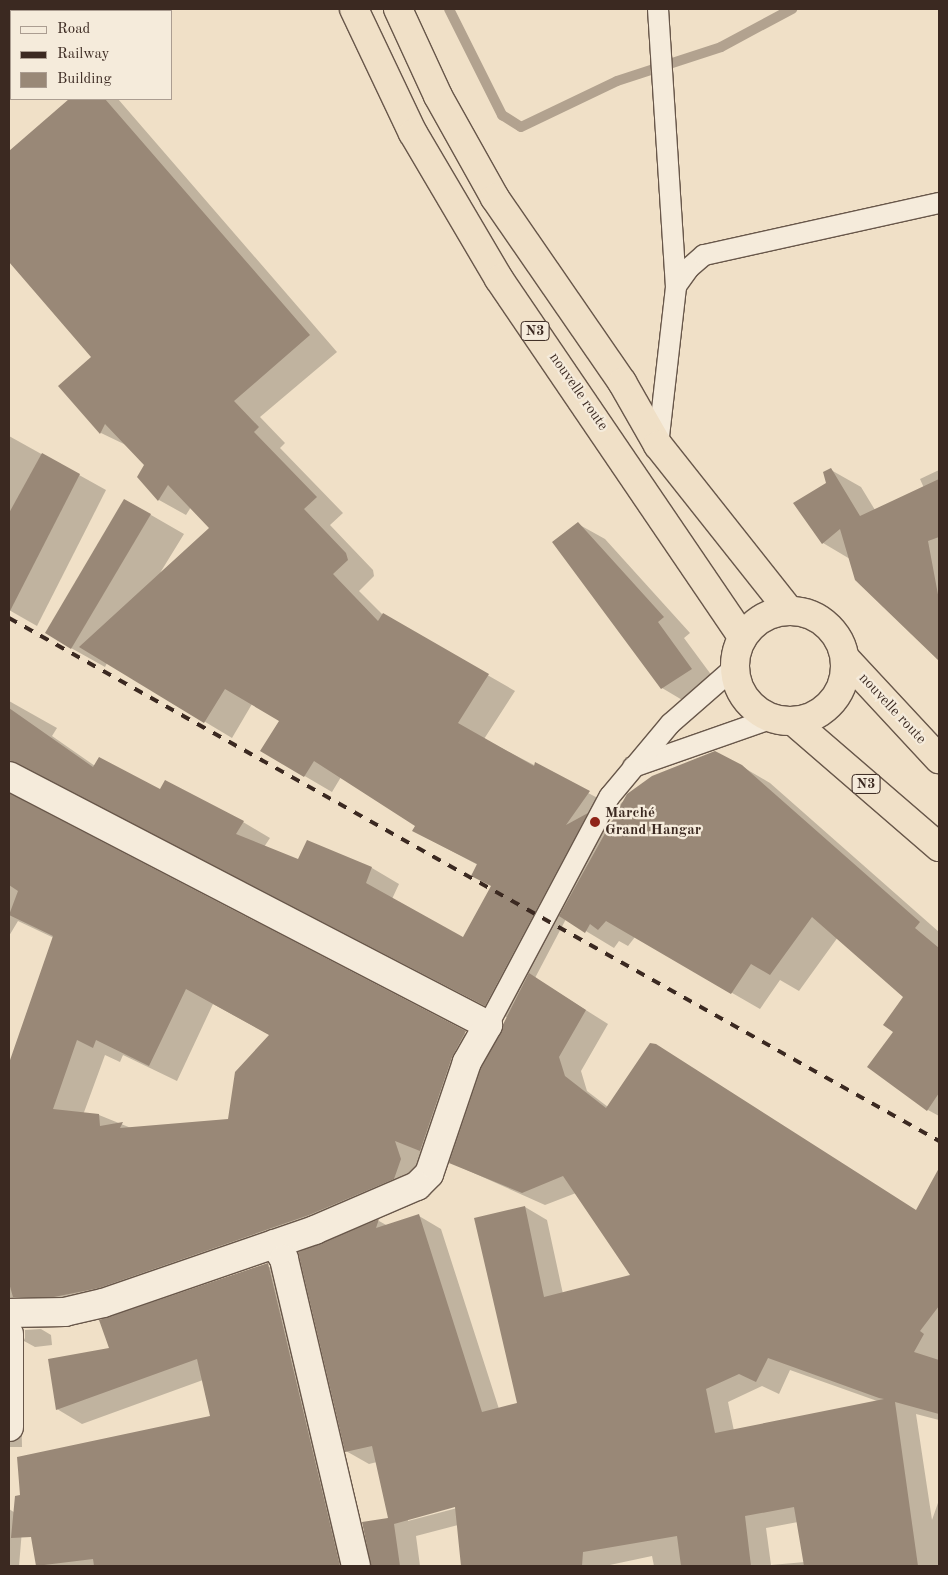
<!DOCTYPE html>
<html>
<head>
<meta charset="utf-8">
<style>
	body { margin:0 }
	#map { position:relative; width:948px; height:1575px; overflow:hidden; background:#f0e0c7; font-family:"Old Standard TT",serif }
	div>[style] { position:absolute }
	.shadow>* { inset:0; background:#0003 }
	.stream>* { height:10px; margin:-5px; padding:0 5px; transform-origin:5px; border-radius:5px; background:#b2a28f }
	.building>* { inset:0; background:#987 }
	.roads { filter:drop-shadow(1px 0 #68574a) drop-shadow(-1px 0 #68574a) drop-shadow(0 1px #68574a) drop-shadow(0 -1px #68574a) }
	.lane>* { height:20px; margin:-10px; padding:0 10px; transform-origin:10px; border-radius:10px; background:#f5ebdb }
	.street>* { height:28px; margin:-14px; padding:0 14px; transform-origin:14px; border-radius:14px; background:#f5ebdb }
	.highway>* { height:28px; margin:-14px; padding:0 14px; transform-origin:14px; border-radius:14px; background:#f0e0c7 }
	.highway>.ring { margin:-14px; padding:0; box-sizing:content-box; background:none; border:28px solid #f0e0c7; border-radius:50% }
	.rail>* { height:4px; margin-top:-2px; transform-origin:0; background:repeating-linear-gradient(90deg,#3b2921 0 9px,transparent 0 18px) }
	.dots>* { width:14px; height:14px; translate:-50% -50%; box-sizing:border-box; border:2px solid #f5ebdb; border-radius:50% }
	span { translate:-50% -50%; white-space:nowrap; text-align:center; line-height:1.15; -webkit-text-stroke:4.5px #f5ebdb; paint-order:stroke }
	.shield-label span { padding:1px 4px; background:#f5ebdb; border:1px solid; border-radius:4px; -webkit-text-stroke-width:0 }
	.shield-label { font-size:14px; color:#3b2921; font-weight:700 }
	.street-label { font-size:15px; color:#3b2921 }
	.poi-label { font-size:15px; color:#3b2921; font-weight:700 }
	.left { translate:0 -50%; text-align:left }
	.frame { position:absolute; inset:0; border:10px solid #3b2921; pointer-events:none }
	.legend { position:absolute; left:10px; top:10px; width:162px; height:90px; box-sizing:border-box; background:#f5ebdb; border:1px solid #ab9d91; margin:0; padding:6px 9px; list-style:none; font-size:15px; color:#3b2921 }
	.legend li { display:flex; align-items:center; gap:10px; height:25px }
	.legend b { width:25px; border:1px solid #ab9d91 }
</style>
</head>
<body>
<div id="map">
	<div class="shadow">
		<i style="clip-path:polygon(evenodd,71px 99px,118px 99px,337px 352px,260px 417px,285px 443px,280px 448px,343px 513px,330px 525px,373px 570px,374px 576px,359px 591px,383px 615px,515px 691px,484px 739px,617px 808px,605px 824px,609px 826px,621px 803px,653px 777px,741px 766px,770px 783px,939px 932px,939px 1116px,928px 1110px,895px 1031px,905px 996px,838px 937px,799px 991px,780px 980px,760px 1009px,635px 937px,628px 946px,619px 941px,614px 948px,566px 919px,535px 978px,608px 1024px,581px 1071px,587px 1091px,608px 1107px,917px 1211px,919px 1207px,939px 1218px,939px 1420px,916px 1414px,932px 1520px,939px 1500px,939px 1566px,654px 1566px,652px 1556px,605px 1566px,463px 1566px,458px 1525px,416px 1536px,420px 1566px,371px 1566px,390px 1519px,377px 1462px,369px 1464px,346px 1451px,299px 1253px,379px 1221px,388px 1226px,419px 1216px,441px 1229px,499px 1409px,518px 1404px,525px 1207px,547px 1220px,563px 1294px,632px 1276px,576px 1193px,545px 1205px,449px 1162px,447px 1166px,421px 1155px,421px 1194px,29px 1314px,20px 1329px,25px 1340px,25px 1330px,41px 1329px,51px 1335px,52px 1345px,35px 1347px,24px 1341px,20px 1350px,22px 1447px,9px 1447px,9px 1066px,54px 938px,18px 921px,9px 936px,9px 701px,57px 728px,52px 736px,95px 766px,243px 822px,270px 838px,264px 847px,299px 861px,307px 842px,372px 868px,399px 884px,392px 899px,463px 938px,492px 886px,478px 865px,414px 831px,417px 825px,341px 777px,332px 792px,262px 751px,280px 720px,252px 704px,232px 738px,107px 663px,105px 667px,71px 648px,125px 500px,184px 534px,160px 573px,211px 528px,191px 507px,186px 515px,159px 500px,139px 477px,146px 465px,128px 446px,101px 433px,59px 386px,93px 357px,9px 260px,9px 153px,71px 99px,36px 775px,508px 1018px,493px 1048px,27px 805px,20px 794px,36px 775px,71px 99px,213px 1004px,270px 1035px,229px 1120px,131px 1128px,99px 1115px,83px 1115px,105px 1055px,120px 1062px,123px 1055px,177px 1081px,213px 1004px,71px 99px,790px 1370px,880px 1402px,734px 1431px,728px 1402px,762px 1386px,779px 1394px,790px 1370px,71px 99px,461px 1504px,461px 1507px,408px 1521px,408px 1519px,461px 1504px,71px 99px,798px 1522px,805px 1562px,771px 1565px,766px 1528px,798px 1522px)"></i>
		<i style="clip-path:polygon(9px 436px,106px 490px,37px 626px,9px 610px)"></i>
		<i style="clip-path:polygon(831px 470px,861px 487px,875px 510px,924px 488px,920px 479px,939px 470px,939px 659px,856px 580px,850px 559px,823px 543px,794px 503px,828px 484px)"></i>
		<i style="clip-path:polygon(578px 524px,605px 539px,690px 633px,684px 638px,718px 684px,689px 704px,662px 688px)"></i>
		<i style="clip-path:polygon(269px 1267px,294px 1281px,361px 1566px,37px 1566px,18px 1458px,212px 1417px,203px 1380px,82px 1424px,57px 1409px,110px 1349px,101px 1321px)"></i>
		<i style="clip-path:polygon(9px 1509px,23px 1518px,19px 1566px,9px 1566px)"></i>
	</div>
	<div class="stream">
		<i style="left:449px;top:9px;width:119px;rotate:63.4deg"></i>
		<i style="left:502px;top:115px;width:22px;rotate:32deg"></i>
		<i style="left:521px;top:127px;width:106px;rotate:-25.6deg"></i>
		<i style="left:617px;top:81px;width:109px;rotate:-18.1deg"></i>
		<i style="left:721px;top:47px;width:81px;rotate:-28.2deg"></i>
	</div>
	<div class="building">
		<i style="clip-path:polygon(69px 99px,105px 99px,310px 335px,234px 401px,259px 427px,254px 432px,317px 497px,304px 509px,346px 553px,348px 560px,333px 574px,378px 621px,383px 613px,489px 674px,458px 723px,534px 766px,535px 762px,590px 791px,566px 825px,588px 813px,485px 1006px,9px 760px,9px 708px,93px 767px,99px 757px,160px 789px,165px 780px,244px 821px,236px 834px,298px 859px,307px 840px,372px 867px,366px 883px,463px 937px,491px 886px,471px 876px,477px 864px,412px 831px,415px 826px,314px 761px,304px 777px,260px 751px,279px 721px,225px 689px,204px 723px,79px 647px,209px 528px,168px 485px,158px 501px,137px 477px,144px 465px,105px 424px,100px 434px,58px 386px,91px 357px,9px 262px,9px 151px)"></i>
		<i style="clip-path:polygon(42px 453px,80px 474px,9px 613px,9px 513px)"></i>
		<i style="clip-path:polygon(831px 468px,860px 516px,939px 479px,939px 537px,928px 541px,939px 600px,939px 661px,855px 580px,840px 529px,822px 544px,793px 503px,826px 483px,823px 472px)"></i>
		<i style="clip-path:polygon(124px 499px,151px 514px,71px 649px,45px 633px)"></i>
		<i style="clip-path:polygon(578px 522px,664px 617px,658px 622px,692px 669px,661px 689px,552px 542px)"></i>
		<i style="clip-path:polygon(715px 751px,742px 765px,920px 922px,915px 928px,939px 948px,939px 1093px,927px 1111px,867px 1067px,893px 1032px,883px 1025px,903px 997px,812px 917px,770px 975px,751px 964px,731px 994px,606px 921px,598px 930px,590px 924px,585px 933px,559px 916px,627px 794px,652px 776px)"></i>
		<i style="clip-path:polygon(evenodd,9px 793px,466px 1031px,452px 1057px,420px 1151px,395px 1141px,401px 1159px,394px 1179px,309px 1215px,99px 1288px,54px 1297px,13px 1297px,9px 1283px,9px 1063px,53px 936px,9px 915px,18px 891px,9px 885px,9px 793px,186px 989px,269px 1035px,235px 1072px,228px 1119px,120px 1128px,123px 1122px,100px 1126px,99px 1114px,53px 1109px,77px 1040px,93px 1048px,96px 1040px,149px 1066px,186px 989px)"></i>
		<i style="clip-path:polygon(evenodd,529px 973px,586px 1010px,559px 1057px,565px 1076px,606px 1108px,650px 1043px,656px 1044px,916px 1210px,939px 1168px,939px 1306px,920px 1331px,924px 1334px,914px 1352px,939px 1360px,939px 1414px,895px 1402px,918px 1566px,804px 1566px,794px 1507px,745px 1516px,751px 1566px,681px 1566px,677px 1536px,583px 1552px,582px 1566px,461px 1566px,455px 1507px,394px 1524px,400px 1566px,371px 1566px,362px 1522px,388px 1518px,372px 1446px,345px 1452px,298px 1252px,379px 1219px,376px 1228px,419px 1214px,482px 1412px,517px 1403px,474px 1218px,525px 1206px,544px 1297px,630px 1275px,563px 1176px,522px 1193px,449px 1163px,481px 1068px,529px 973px,768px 1358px,879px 1398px,884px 1399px,715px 1433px,706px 1389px,739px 1374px,756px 1382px,768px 1358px)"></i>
		<i style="clip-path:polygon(268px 1263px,340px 1566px,94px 1566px,93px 1559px,36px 1566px,31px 1537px,11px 1538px,15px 1496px,20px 1495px,17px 1457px,210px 1416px,197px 1359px,56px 1410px,48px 1359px,109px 1348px,99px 1320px)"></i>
	</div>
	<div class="roads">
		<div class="lane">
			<i style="left:658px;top:9px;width:278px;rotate:86.3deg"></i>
			<i style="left:658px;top:445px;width:160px;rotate:-83.5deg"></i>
			<i style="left:676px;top:286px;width:22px;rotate:-54deg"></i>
			<i style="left:689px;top:268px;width:20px;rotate:-41deg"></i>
			<i style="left:704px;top:255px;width:241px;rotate:-12.5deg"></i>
			<i style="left:633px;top:767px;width:148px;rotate:-19.3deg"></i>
			<i style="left:488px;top:1025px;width:259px;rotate:-62deg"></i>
			<i style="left:610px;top:796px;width:94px;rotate:-50.2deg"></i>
			<i style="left:670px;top:724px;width:86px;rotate:-41.2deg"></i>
		</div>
		<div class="street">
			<i style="left:9px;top:776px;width:540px;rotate:27.47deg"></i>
			<i style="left:488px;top:1025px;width:43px;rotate:119.6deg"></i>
			<i style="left:467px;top:1062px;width:118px;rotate:108.7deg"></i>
			<i style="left:429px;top:1174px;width:17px;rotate:135deg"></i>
			<i style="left:417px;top:1186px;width:111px;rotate:156.7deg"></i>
			<i style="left:315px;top:1230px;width:224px;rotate:161deg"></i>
			<i style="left:103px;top:1303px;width:39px;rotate:167deg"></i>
			<i style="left:65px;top:1312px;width:56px;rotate:179deg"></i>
			<i style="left:274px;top:1244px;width:18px;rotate:56deg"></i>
			<i style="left:284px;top:1259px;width:315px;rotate:76.8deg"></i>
			<i style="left:9px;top:1334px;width:93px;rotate:90deg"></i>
		</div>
		<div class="highway">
			<i style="left:354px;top:9px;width:137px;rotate:64.6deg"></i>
			<i style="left:413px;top:133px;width:169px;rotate:59.5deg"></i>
			<i style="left:499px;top:279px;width:433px;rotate:55.8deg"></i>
			<i style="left:398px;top:9px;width:96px;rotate:65.3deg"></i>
			<i style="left:438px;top:96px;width:117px;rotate:60.8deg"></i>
			<i style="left:495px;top:198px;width:224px;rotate:55.4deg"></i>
			<i style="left:622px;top:382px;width:73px;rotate:60.3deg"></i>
			<i style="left:658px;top:445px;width:211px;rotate:51.6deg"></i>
			<i class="ring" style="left:735px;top:611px;width:82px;height:82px"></i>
			<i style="left:846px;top:659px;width:137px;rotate:47.1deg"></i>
			<i style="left:793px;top:721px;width:193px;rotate:40.8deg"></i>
		</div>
	</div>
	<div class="rail">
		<i style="left:9px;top:618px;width:1067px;rotate:29.35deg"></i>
	</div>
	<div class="dots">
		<i style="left:595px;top:822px;background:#8f2418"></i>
	</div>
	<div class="shield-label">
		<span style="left:535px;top:331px">N3</span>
		<span style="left:866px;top:784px">N3</span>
	</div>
	<div class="street-label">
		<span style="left:578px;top:392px;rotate:55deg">nouvelle route</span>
		<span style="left:892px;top:709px;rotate:47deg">nouvelle route</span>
	</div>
	<div class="poi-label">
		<span class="left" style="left:605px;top:822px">Marché<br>Grand Hangar</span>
	</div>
	<div class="frame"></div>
	<ul class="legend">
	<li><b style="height:6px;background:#f5ebdb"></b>Road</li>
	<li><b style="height:6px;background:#3b2921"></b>Railway</li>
	<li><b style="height:14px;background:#987"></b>Building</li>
	</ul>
</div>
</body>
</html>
